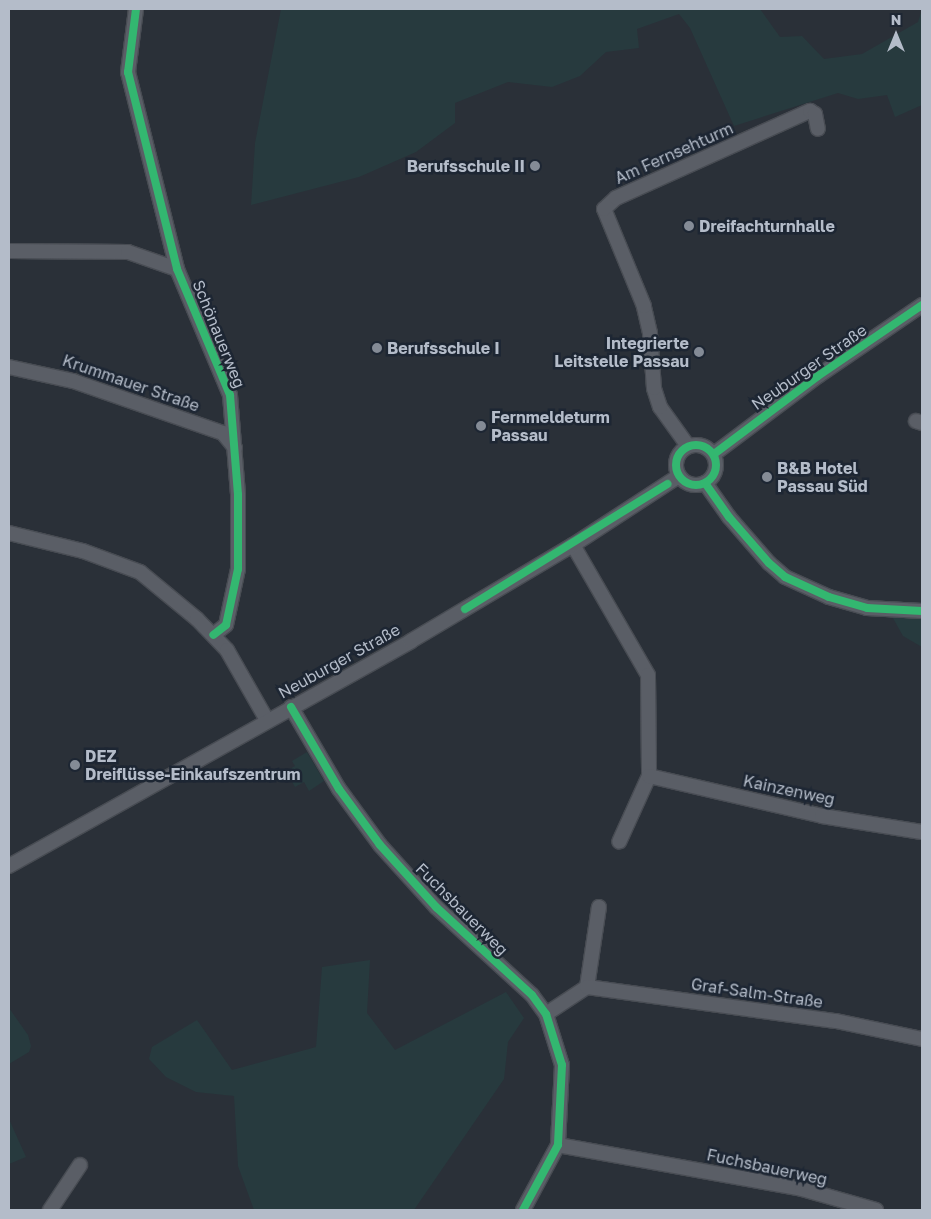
<!DOCTYPE html>
<html>
<head>
<meta charset="utf-8">
<style>
	body { margin:0 }
	#map { position:relative; width:931px; height:1219px; overflow:hidden; background:#2a3038; font-family:"Golos Text",sans-serif }
	div>[style] { position:absolute }
	.green>* { inset:0; background:#273a3e }
	.roads { filter:drop-shadow(1px 0 #484c53) drop-shadow(-1px 0 #484c53) drop-shadow(0 1px #484c53) drop-shadow(0 -1px #484c53) }
	.minor>* { height:14px; margin:-7px; padding:0 7px; transform-origin:7px; border-radius:7px; background:#5a5e66 }
	.minor>.ring { margin:-7px; padding:0; box-sizing:content-box; background:none; border:14px solid #5a5e66; border-radius:50% }
	.cycleway>* { height:8px; margin:-4px; padding:0 4px; transform-origin:4px; border-radius:4px; background:#33b770 }
	.cycleway>.ring { margin:-4px; padding:0; box-sizing:content-box; background:none; border:8px solid #33b770; border-radius:50% }
	.dots>* { width:14px; height:14px; translate:-50% -50%; box-sizing:border-box; border:2px solid #1d2633; border-radius:50% }
	span { translate:-50% -50%; white-space:nowrap; text-align:center; line-height:1.15; -webkit-text-stroke:5px #1d2633; paint-order:stroke }
	.street-label { font-size:16px; color:#b4bcc9 }
	.poi-label { font-size:16px; color:#b4bcc9; font-weight:700 }
	.right { translate:-100% -50%; text-align:right }
	.left { translate:0 -50%; text-align:left }
	.frame { position:absolute; inset:0; border:10px solid #b4bcc9; pointer-events:none }
	.north { position:absolute; left:871px; top:10px; width:50px; height:50px; -webkit-text-stroke:4px #1d2633; paint-order:stroke; rotate:0deg; font-size:14px; font-weight:700; line-height:20px; text-align:center; color:#b4bcc9 }
	.north::after { content:''; display:block; margin:auto; width:18px; height:22px; background:#b4bcc9; clip-path:polygon(50% 0,100% 100%,50% 72%,0 100%) }
</style>
</head>
<body>
<div id="map">
	<div class="green">
		<i style="clip-path:polygon(281px 9px,760px 9px,780px 37px,802px 36px,824px 59px,862px 54px,918px 22px,922px 9px,922px 105px,895px 117px,887px 95px,858px 99px,838px 93px,734px 126px,690px 28px,679px 14px,637px 29px,639px 48px,606px 52px,580px 76px,552px 87px,508px 82px,455px 103px,455px 123px,416px 152px,359px 177px,251px 205px,255px 143px)"></i>
		<i style="clip-path:polygon(922px 610px,922px 647px,903px 636px,889px 611px)"></i>
		<i style="clip-path:polygon(307px 752px,324px 781px,309px 791px,304px 782px,295px 787px,286px 771px,295px 766px,292px 761px)"></i>
		<i style="clip-path:polygon(370px 960px,367px 1013px,395px 1050px,506px 992px,524px 1018px,508px 1042px,504px 1079px,414px 1210px,254px 1210px,238px 1166px,234px 1096px,196px 1092px,166px 1077px,149px 1059px,152px 1047px,197px 1020px,232px 1070px,316px 1047px,322px 967px)"></i>
		<i style="clip-path:polygon(9px 1008px,28px 1035px,31px 1046px,29px 1052px,9px 1064px)"></i>
		<i style="clip-path:polygon(9px 1119px,26px 1157px,9px 1164px)"></i>
	</div>
	<div class="roads">
		<div class="minor">
			<i style="left:136px;top:9px;width:64px;rotate:97.2deg"></i>
			<i style="left:128px;top:72px;width:203px;rotate:76deg"></i>
			<i style="left:177px;top:269px;width:137px;rotate:67.2deg"></i>
			<i style="left:230px;top:395px;width:100px;rotate:85.4deg"></i>
			<i style="left:238px;top:495px;width:74px;rotate:90deg"></i>
			<i style="left:238px;top:569px;width:57px;rotate:102.1deg"></i>
			<i style="left:226px;top:625px;width:16px;rotate:142deg"></i>
			<i style="left:9px;top:251px;width:119px;rotate:0.5deg"></i>
			<i style="left:128px;top:252px;width:52px;rotate:19.1deg"></i>
			<i style="left:9px;top:367px;width:66px;rotate:12.3deg"></i>
			<i style="left:73px;top:381px;width:159px;rotate:19.1deg"></i>
			<i style="left:223px;top:433px;width:19px;rotate:51deg"></i>
			<i style="left:916px;top:421px;width:6px;rotate:18deg"></i>
			<i class="ring" style="left:676px;top:445px;width:26px;height:26px"></i>
			<i style="left:688px;top:446px;width:48px;rotate:-125.7deg"></i>
			<i style="left:660px;top:407px;width:20px;rotate:-108deg"></i>
			<i style="left:654px;top:388px;width:55px;rotate:-94.2deg"></i>
			<i style="left:650px;top:333px;width:28px;rotate:-103deg"></i>
			<i style="left:644px;top:306px;width:105px;rotate:-112.4deg"></i>
			<i style="left:604px;top:209px;width:16px;rotate:-43deg"></i>
			<i style="left:616px;top:198px;width:213px;rotate:-24.2deg"></i>
			<i style="left:810px;top:111px;width:6px;rotate:31deg"></i>
			<i style="left:815px;top:114px;width:15px;rotate:79deg"></i>
			<i style="left:714px;top:454px;width:130px;rotate:-36.9deg"></i>
			<i style="left:818px;top:376px;width:126px;rotate:-34.3deg"></i>
			<i style="left:705px;top:483px;width:42px;rotate:54.8deg"></i>
			<i style="left:729px;top:517px;width:61px;rotate:49deg"></i>
			<i style="left:769px;top:563px;width:21px;rotate:41deg"></i>
			<i style="left:785px;top:577px;width:48px;rotate:24.4deg"></i>
			<i style="left:829px;top:597px;width:40px;rotate:16deg"></i>
			<i style="left:867px;top:608px;width:55px;rotate:3.1deg"></i>
			<i style="left:9px;top:533px;width:76px;rotate:13.7deg"></i>
			<i style="left:83px;top:551px;width:61px;rotate:20.2deg"></i>
			<i style="left:140px;top:572px;width:74px;rotate:39.5deg"></i>
			<i style="left:197px;top:619px;width:43px;rotate:45.9deg"></i>
			<i style="left:227px;top:650px;width:81px;rotate:60.3deg"></i>
			<i style="left:573px;top:545px;width:150px;rotate:60deg"></i>
			<i style="left:648px;top:675px;width:101px;rotate:89.4deg"></i>
			<i style="left:649px;top:776px;width:72px;rotate:114.4deg"></i>
			<i style="left:291px;top:707px;width:95px;rotate:59.7deg"></i>
			<i style="left:339px;top:789px;width:69px;rotate:53.8deg"></i>
			<i style="left:380px;top:845px;width:84px;rotate:47.9deg"></i>
			<i style="left:436px;top:907px;width:130px;rotate:42.5deg"></i>
			<i style="left:532px;top:995px;width:24px;rotate:54deg"></i>
			<i style="left:546px;top:1014px;width:53px;rotate:72.6deg"></i>
			<i style="left:562px;top:1065px;width:80px;rotate:92.9deg"></i>
			<i style="left:558px;top:1145px;width:74px;rotate:118.3deg"></i>
			<i style="left:649px;top:776px;width:178px;rotate:13deg"></i>
			<i style="left:822px;top:816px;width:101px;rotate:9.1deg"></i>
			<i style="left:9px;top:866px;width:461px;rotate:-29.2deg"></i>
			<i style="left:411px;top:641px;width:188px;rotate:-30.7deg"></i>
			<i style="left:573px;top:545px;width:126px;rotate:-33.1deg"></i>
			<i style="left:587px;top:987px;width:81px;rotate:-81.5deg"></i>
			<i style="left:546px;top:1014px;width:49px;rotate:-33.4deg"></i>
			<i style="left:587px;top:987px;width:251px;rotate:7.8deg"></i>
			<i style="left:836px;top:1021px;width:88px;rotate:11.8deg"></i>
			<i style="left:558px;top:1145px;width:248px;rotate:10.2deg"></i>
			<i style="left:802px;top:1189px;width:77px;rotate:15.8deg"></i>
			<i style="left:50px;top:1210px;width:54px;rotate:-56.3deg"></i>
		</div>
	</div>
	<div class="cycleway">
		<i style="left:136px;top:9px;width:64px;rotate:97.2deg"></i>
		<i style="left:128px;top:72px;width:203px;rotate:76deg"></i>
		<i style="left:177px;top:269px;width:137px;rotate:67.2deg"></i>
		<i style="left:230px;top:395px;width:100px;rotate:85.4deg"></i>
		<i style="left:238px;top:495px;width:74px;rotate:90deg"></i>
		<i style="left:238px;top:569px;width:57px;rotate:102.1deg"></i>
		<i style="left:226px;top:625px;width:16px;rotate:142deg"></i>
		<i class="ring" style="left:676px;top:445px;width:32px;height:32px"></i>
		<i style="left:714px;top:454px;width:130px;rotate:-36.9deg"></i>
		<i style="left:818px;top:376px;width:126px;rotate:-34.3deg"></i>
		<i style="left:705px;top:483px;width:42px;rotate:54.8deg"></i>
		<i style="left:729px;top:517px;width:61px;rotate:49deg"></i>
		<i style="left:769px;top:563px;width:21px;rotate:41deg"></i>
		<i style="left:785px;top:577px;width:48px;rotate:24.4deg"></i>
		<i style="left:829px;top:597px;width:40px;rotate:16deg"></i>
		<i style="left:867px;top:608px;width:55px;rotate:3.1deg"></i>
		<i style="left:465px;top:609px;width:238px;rotate:-31.7deg"></i>
		<i style="left:291px;top:707px;width:95px;rotate:59.7deg"></i>
		<i style="left:339px;top:789px;width:69px;rotate:53.8deg"></i>
		<i style="left:380px;top:845px;width:84px;rotate:47.9deg"></i>
		<i style="left:436px;top:907px;width:130px;rotate:42.5deg"></i>
		<i style="left:532px;top:995px;width:24px;rotate:54deg"></i>
		<i style="left:546px;top:1014px;width:53px;rotate:72.6deg"></i>
		<i style="left:562px;top:1065px;width:80px;rotate:92.9deg"></i>
		<i style="left:558px;top:1145px;width:74px;rotate:118.3deg"></i>
	</div>
	<div class="dots">
		<i style="left:535px;top:166px;background:#848b96"></i>
		<i style="left:689px;top:226px;background:#848b96"></i>
		<i style="left:377px;top:348px;background:#848b96"></i>
		<i style="left:699px;top:352px;background:#848b96"></i>
		<i style="left:481px;top:426px;background:#848b96"></i>
		<i style="left:767px;top:477px;background:#848b96"></i>
		<i style="left:75px;top:765px;background:#848b96"></i>
	</div>
	<div class="street-label">
		<span style="left:674px;top:153px;rotate:-24deg">Am Fernsehturm</span>
		<span style="left:219px;top:334px;rotate:68deg">Schönauerweg</span>
		<span style="left:809px;top:367px;rotate:-35deg">Neuburger Straße</span>
		<span style="left:131px;top:383px;rotate:19deg">Krummauer Straße</span>
		<span style="left:339px;top:661px;rotate:-29deg">Neuburger Straße</span>
		<span style="left:789px;top:790px;rotate:12deg">Kainzenweg</span>
		<span style="left:462px;top:909px;rotate:45deg">Fuchsbauerweg</span>
		<span style="left:757px;top:993px;rotate:8deg">Graf-Salm-Straße</span>
		<span style="left:767px;top:1167px;rotate:12deg">Fuchsbauerweg</span>
	</div>
	<div class="poi-label">
		<span class="right" style="left:525px;top:166px">Berufsschule II</span>
		<span class="left" style="left:699px;top:226px">Dreifachturnhalle</span>
		<span class="right" style="left:689px;top:352px">Integrierte<br>Leitstelle Passau</span>
		<span class="left" style="left:387px;top:348px">Berufsschule I</span>
		<span class="left" style="left:491px;top:426px">Fernmeldeturm<br>Passau</span>
		<span class="left" style="left:777px;top:477px">B&amp;B Hotel<br>Passau Süd</span>
		<span class="left" style="left:85px;top:765px">DEZ<br>Dreiflüsse-Einkaufszentrum</span>
	</div>
	<div class="frame"></div>
	<div class="north">N</div>
</div>
</body>
</html>
